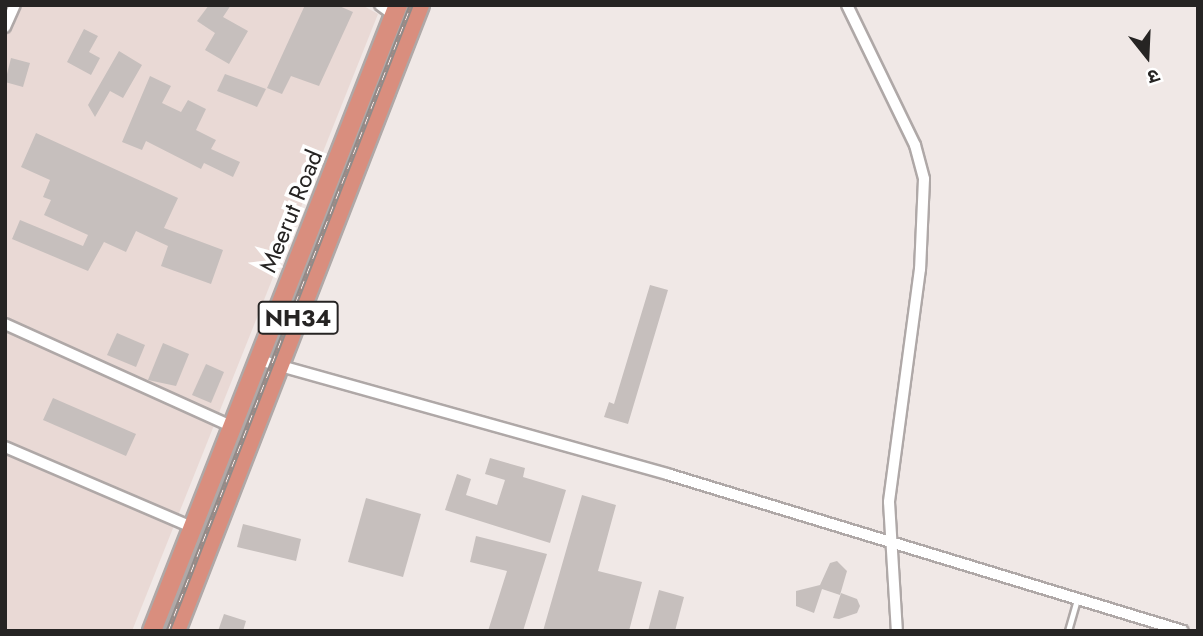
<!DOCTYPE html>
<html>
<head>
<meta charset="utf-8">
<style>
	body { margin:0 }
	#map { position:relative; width:1203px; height:636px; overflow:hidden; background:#f0e8e6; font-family:Jost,"Noto Sans Devanagari",sans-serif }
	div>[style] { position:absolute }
	.built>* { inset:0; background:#e9d9d5 }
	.building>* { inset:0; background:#c6bfbd }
	.roads { filter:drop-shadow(2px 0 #afa8a7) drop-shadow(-2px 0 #afa8a7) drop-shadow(0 2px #afa8a7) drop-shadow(0 -2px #afa8a7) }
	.lane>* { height:4.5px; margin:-2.25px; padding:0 2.25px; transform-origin:2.25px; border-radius:2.25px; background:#fff }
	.street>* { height:10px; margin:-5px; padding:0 5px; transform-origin:5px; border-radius:5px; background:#fff }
	.highway>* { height:18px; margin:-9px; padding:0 9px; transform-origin:9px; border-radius:9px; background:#d98e7e }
	.rail>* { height:5px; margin-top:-2.5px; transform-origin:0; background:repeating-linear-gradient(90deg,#fff 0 8px,#908b89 0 16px); box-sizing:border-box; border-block:2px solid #908b89 }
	span { translate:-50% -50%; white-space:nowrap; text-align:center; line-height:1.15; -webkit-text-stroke:7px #fff; paint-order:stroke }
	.shield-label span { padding:2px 5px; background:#fff; border:2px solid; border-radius:5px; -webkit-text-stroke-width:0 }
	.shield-label { font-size:23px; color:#262423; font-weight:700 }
	.street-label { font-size:24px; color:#262423 }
	.frame { position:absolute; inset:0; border:7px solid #262423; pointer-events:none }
	.north { position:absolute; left:1112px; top:21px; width:70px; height:70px; -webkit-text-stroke:5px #fff; paint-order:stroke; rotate:162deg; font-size:19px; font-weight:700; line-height:28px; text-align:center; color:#262423 }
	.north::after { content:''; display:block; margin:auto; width:24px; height:32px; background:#262423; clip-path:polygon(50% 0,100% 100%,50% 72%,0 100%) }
</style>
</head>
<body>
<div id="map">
	<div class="built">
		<i style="clip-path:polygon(5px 5px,362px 5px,378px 14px,132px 631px,5px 631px)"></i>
	</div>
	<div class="building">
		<i style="clip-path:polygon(209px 5px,231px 5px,223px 17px,248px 31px,229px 64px,205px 50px,215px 33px,197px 21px)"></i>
		<i style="clip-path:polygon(305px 5px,337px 5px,353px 12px,319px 86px,291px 76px,282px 94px,267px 88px)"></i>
		<i style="clip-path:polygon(84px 29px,98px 36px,89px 52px,100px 58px,91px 75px,67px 62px)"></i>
		<i style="clip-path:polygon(119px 51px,142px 65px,123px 98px,110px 91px,95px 117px,88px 105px)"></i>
		<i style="clip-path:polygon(11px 58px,30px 63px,23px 87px,5px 82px)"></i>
		<i style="clip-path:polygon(225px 74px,266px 89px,257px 107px,217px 91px)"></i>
		<i style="clip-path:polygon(150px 76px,171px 86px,162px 103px,181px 112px,188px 100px,206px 109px,196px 130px,216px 140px,211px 149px,240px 162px,233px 177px,204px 163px,201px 169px,146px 141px,142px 150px,122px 142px)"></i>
		<i style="clip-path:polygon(36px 133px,178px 198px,164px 228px,223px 250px,211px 284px,161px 266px,168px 246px,136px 231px,126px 252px,104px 242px,88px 271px,12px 239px,20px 220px,83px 246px,88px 235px,44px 215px,51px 200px,43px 197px,50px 180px,21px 167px)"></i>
		<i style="clip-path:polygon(650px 285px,668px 290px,628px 424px,604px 417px,609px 402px,614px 404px)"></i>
		<i style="clip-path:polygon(117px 333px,145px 345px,136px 367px,107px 355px)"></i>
		<i style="clip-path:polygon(163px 343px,189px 354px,176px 386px,148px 380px)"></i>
		<i style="clip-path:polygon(206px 364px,224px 372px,211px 403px,192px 395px)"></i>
		<i style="clip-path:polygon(53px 398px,136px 434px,126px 456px,43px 420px)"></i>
		<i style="clip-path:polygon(490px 458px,525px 468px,523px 477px,566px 490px,550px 543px,445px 510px,457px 474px,471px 479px,466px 495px,497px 505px,505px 480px,485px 474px)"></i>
		<i style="clip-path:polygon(582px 495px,616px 505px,598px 571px,642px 582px,629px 631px,543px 631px)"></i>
		<i style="clip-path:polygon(366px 498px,421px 514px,403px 577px,348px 562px)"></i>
		<i style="clip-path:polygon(243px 524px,301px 539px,296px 561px,237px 547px)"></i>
		<i style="clip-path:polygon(476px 536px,547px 554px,523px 631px,488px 631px,507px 571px,470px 562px)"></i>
		<i style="clip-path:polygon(837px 561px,847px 571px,840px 595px,822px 589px,814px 613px,796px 606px,796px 591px,820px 585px,830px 563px)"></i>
		<i style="clip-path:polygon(659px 590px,684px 597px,675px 631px,648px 631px)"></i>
		<i style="clip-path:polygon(841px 593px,857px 599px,860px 606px,857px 613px,839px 619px,833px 618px)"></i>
		<i style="clip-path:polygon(224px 614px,246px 621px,243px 631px,218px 631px)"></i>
	</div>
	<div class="roads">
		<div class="lane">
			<i style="left:1068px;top:631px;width:32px;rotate:-74deg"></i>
		</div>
		<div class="street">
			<i style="left:380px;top:5px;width:17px;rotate:36deg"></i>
			<i style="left:847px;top:5px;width:156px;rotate:64.1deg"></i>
			<i style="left:915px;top:145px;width:35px;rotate:75deg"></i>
			<i style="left:924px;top:179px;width:90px;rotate:92.5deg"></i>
			<i style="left:920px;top:269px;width:235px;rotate:97.6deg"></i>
			<i style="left:889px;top:502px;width:129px;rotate:86.5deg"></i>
			<i style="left:5px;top:27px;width:24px;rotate:-66deg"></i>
			<i style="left:5px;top:324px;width:250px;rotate:24.3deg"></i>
			<i style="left:259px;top:360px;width:424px;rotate:15.6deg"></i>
			<i style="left:667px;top:474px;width:539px;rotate:16.92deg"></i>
			<i style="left:5px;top:447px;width:206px;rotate:23.2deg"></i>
		</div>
		<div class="highway">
			<i style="left:152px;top:631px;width:673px;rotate:-68.55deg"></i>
			<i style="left:176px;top:631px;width:672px;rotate:-68.71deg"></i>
		</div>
	</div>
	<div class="rail">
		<i style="left:168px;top:631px;width:672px;rotate:-68.78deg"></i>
	</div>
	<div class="shield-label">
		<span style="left:298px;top:318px">NH34</span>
	</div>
	<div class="street-label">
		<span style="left:291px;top:211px;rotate:-68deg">Meerut Road</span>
	</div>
	<div class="frame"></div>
	<div class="north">उ</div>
</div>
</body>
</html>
